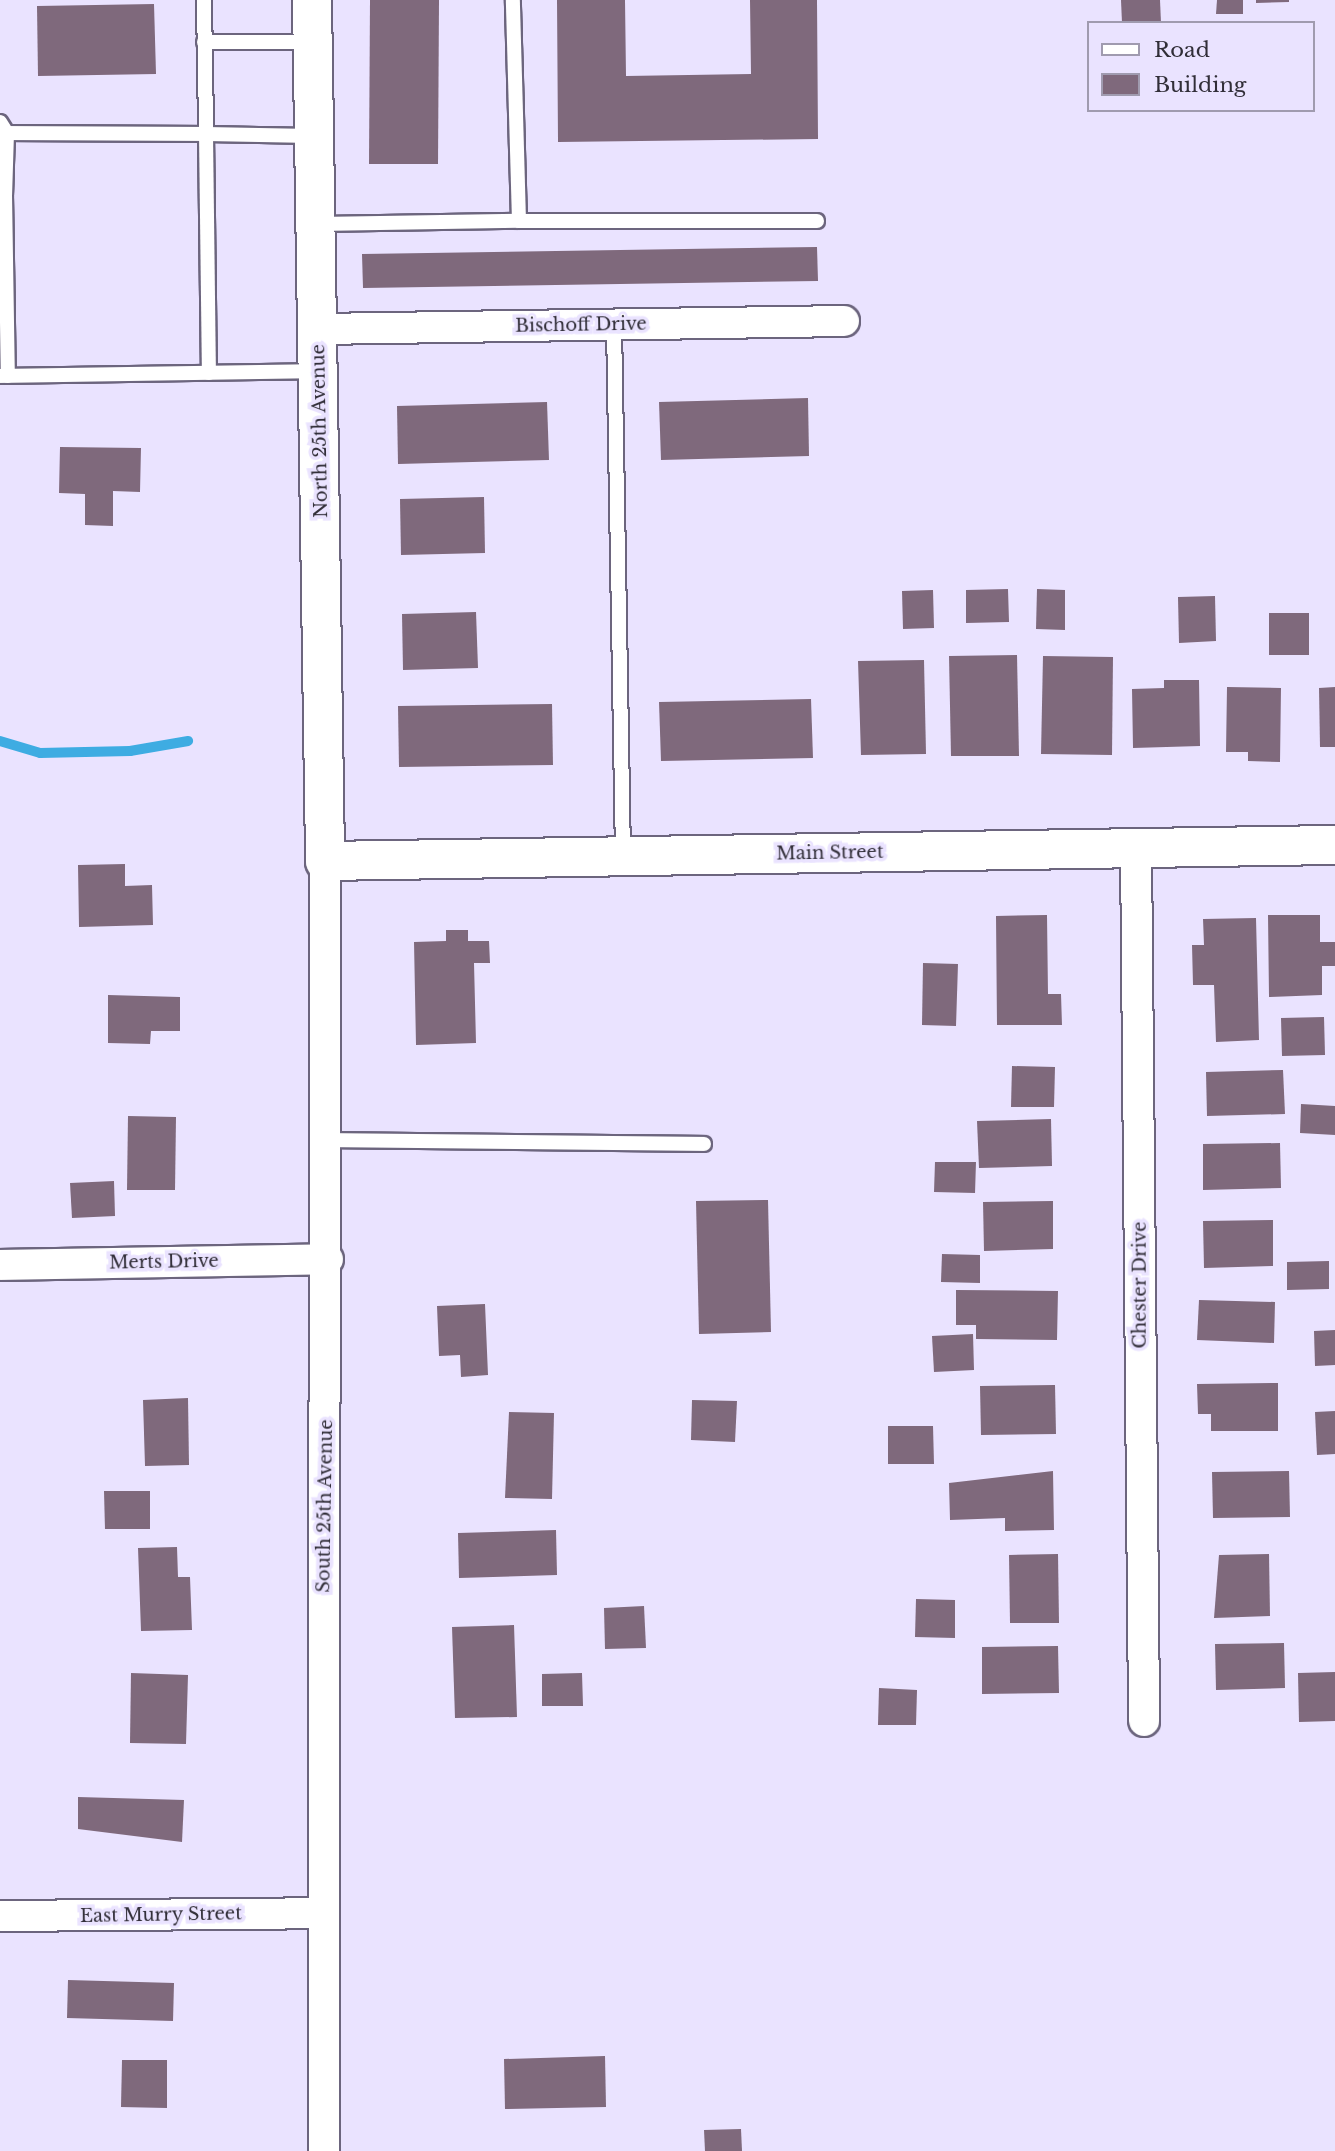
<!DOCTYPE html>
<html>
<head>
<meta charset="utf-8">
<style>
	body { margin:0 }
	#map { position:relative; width:1335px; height:2151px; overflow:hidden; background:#eae3ff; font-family:"Libre Baskerville",serif }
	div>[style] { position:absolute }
	.stream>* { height:10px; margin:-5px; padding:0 5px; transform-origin:5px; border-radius:5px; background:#3eace2 }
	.building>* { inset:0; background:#7f697c }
	.roads { filter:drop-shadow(2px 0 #6c657e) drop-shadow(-2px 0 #6c657e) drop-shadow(0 2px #6c657e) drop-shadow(0 -2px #6c657e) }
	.lane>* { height:14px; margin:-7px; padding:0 7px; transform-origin:7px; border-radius:7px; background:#fff }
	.street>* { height:30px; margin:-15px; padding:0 15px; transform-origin:15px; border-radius:15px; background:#fff }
	.secondary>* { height:38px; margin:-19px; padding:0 19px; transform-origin:19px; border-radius:19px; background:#fff }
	span { translate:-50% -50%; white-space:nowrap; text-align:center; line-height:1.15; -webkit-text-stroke:7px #eae3ff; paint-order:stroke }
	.street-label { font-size:18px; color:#312e38 }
	.legend { position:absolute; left:1087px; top:21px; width:228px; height:91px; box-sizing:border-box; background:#eae3ff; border:2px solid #a09baf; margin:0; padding:9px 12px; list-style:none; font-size:21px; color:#312e38 }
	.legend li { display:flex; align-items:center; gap:14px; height:35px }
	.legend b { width:35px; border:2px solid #a09baf }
</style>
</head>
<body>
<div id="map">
	<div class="stream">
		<i style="left:0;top:741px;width:42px;rotate:16.7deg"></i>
		<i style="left:40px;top:753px;width:90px;rotate:-1.3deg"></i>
		<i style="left:130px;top:751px;width:59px;rotate:-9.8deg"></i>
	</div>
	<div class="building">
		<i style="clip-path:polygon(370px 0,439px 0,438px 164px,369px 164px)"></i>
		<i style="clip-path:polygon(557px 0,625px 0,626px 76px,751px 74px,750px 0,817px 0,818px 139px,558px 142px)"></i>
		<i style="clip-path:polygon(1121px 0,1160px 0,1161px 23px,1122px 23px)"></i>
		<i style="clip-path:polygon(1217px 0,1243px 0,1243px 14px,1216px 14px)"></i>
		<i style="clip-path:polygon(1256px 0,1289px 0,1289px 2px,1256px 3px)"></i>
		<i style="clip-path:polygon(154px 4px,156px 74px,38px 76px,37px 6px)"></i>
		<i style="clip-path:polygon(817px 247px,818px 281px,363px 288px,362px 254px)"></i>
		<i style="clip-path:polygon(808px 398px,809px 456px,661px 460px,659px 402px)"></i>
		<i style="clip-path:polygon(547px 402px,549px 460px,398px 464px,397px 406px)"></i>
		<i style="clip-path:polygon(60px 447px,141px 448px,140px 492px,113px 491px,113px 526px,85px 525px,85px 494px,59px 493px)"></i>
		<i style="clip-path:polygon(484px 497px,485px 553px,401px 555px,400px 499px)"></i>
		<i style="clip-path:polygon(1008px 589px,1009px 622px,966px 623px,966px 590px)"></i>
		<i style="clip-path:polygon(1037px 589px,1065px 590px,1065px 630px,1036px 629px)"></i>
		<i style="clip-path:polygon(933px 590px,934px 628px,903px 629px,902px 591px)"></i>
		<i style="clip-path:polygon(1215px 596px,1216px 641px,1179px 643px,1178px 597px)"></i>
		<i style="clip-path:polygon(476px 612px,478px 668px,403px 670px,402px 614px)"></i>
		<i style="clip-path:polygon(1269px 613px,1309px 613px,1309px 655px,1269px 655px)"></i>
		<i style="clip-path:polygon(1017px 655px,1019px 756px,951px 756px,949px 656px)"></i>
		<i style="clip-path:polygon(1043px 656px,1113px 657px,1112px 755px,1041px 754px)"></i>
		<i style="clip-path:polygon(924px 660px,926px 754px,861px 755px,858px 661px)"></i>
		<i style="clip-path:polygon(1164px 680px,1199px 680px,1200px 746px,1133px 748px,1132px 689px,1164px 688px)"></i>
		<i style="clip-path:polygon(1227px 687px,1281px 688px,1280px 762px,1248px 761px,1248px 752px,1226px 752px)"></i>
		<i style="clip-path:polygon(1335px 687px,1335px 747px,1320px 747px,1319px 688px)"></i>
		<i style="clip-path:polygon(811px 699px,813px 758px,661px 761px,659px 702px)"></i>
		<i style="clip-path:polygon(552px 704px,553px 765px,399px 767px,398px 706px)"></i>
		<i style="clip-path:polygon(125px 864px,125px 886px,152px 885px,153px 925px,79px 927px,78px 865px)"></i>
		<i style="clip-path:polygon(1047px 915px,1048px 994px,1061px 994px,1062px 1025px,997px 1025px,996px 916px)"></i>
		<i style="clip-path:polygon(1268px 915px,1320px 915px,1320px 942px,1335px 942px,1335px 966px,1322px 966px,1322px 995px,1269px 997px)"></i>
		<i style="clip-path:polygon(1256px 918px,1259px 1040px,1216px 1042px,1214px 985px,1193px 985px,1192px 945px,1204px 945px,1203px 919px)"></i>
		<i style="clip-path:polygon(446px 930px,468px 930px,468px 941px,489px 941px,490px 963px,474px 963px,476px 1043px,416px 1045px,414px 942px,446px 941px)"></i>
		<i style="clip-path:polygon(923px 963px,958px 964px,956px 1026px,922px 1025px)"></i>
		<i style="clip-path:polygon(108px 995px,180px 997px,180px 1031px,151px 1031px,150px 1044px,108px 1043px)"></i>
		<i style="clip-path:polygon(1324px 1017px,1325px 1055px,1282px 1056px,1281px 1018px)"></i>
		<i style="clip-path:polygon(1012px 1066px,1055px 1067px,1054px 1107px,1011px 1107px)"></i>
		<i style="clip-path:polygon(1283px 1070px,1285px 1114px,1207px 1116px,1206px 1072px)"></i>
		<i style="clip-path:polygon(1301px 1104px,1335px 1106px,1335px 1135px,1300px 1133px)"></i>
		<i style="clip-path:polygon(128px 1116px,176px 1117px,175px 1190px,127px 1190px)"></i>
		<i style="clip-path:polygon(1051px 1119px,1052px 1166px,979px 1168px,977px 1121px)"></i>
		<i style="clip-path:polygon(1280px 1143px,1281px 1188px,1203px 1190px,1203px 1144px)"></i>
		<i style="clip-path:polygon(935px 1162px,976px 1162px,975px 1193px,934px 1192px)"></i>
		<i style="clip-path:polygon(114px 1181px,115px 1216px,72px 1218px,70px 1183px)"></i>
		<i style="clip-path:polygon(768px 1200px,771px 1332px,699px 1334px,696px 1201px)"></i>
		<i style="clip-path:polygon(1053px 1201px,1053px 1249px,984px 1251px,983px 1202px)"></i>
		<i style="clip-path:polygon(1273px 1220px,1273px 1266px,1204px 1268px,1203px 1221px)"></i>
		<i style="clip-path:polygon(942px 1254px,980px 1255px,980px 1283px,941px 1282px)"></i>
		<i style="clip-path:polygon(1329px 1261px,1329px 1289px,1287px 1290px,1287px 1262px)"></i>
		<i style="clip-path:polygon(956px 1290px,1058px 1291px,1057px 1340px,976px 1339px,976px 1325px,956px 1325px)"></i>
		<i style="clip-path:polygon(1199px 1300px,1275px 1302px,1274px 1343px,1197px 1340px)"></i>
		<i style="clip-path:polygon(485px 1304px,488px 1375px,461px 1377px,460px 1355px,439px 1356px,437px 1306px)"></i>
		<i style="clip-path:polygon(1335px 1330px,1335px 1365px,1315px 1366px,1314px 1331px)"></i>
		<i style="clip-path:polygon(973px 1334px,974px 1370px,934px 1372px,932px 1336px)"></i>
		<i style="clip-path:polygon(1278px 1383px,1278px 1431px,1211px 1431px,1211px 1414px,1198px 1414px,1197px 1384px)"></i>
		<i style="clip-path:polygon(1055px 1385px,1056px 1434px,981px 1435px,980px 1386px)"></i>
		<i style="clip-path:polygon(188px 1398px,189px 1465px,145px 1466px,143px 1400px)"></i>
		<i style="clip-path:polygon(692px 1400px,737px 1401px,735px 1442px,691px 1440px)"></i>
		<i style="clip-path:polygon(1335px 1411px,1335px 1454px,1317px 1455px,1315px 1412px)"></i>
		<i style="clip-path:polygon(509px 1412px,554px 1413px,552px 1499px,505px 1498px)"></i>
		<i style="clip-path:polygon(888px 1426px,933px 1426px,934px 1464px,888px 1464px)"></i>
		<i style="clip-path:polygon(1053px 1471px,1054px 1530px,1005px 1531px,1005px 1518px,950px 1520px,949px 1483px)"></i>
		<i style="clip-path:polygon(1289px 1471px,1290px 1517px,1213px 1518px,1212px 1472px)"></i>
		<i style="clip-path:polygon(104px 1491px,150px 1491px,150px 1529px,105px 1529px)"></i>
		<i style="clip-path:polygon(556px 1530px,557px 1575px,459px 1578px,458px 1533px)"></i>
		<i style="clip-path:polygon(177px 1547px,178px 1577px,190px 1577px,192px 1630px,141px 1631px,138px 1548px)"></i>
		<i style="clip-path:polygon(1058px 1554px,1059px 1623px,1010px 1623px,1009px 1555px)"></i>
		<i style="clip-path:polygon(1269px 1554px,1270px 1616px,1214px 1618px,1219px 1555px)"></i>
		<i style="clip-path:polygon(916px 1599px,955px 1600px,955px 1638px,915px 1637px)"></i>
		<i style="clip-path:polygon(644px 1606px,646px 1648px,605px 1649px,604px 1608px)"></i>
		<i style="clip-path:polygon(514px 1625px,517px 1717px,455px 1718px,452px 1627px)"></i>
		<i style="clip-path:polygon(1284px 1643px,1285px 1688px,1216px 1690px,1215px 1644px)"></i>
		<i style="clip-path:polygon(1058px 1646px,1059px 1693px,982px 1694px,982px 1647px)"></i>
		<i style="clip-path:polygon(1335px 1672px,1335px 1721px,1299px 1722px,1298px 1673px)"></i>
		<i style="clip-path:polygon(131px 1673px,188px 1675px,186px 1744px,130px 1743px)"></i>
		<i style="clip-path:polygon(582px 1673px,583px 1706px,542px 1706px,542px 1674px)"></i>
		<i style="clip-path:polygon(879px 1688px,917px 1690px,916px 1725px,878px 1725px)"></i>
		<i style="clip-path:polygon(78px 1797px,184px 1800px,182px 1842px,78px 1829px)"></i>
		<i style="clip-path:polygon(68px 1980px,174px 1983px,173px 2021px,67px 2018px)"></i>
		<i style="clip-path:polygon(605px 2056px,606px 2107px,505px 2109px,504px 2059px)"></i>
		<i style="clip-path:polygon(122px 2060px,167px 2060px,167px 2108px,121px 2107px)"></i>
		<i style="clip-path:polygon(741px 2129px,742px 2151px,705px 2151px,704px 2130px)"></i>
	</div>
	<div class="roads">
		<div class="lane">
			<i style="left:204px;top:0;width:134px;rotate:89.1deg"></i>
			<i style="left:206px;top:134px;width:106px;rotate:1.1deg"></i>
			<i style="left:204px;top:42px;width:108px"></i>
			<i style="left:0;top:122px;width:13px;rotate:58deg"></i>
			<i style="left:7px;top:133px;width:62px;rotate:91.8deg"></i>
			<i style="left:5px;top:195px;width:5px;rotate:180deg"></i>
			<i style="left:7px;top:133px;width:199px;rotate:0.3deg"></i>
			<i style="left:206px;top:134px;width:239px;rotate:89.3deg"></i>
			<i style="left:5px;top:195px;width:181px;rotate:89.1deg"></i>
			<i style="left:519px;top:221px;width:298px"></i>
			<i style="left:318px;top:224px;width:201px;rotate:-0.9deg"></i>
			<i style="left:519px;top:221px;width:221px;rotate:-91.6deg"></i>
			<i style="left:614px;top:324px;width:531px;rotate:89.03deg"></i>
			<i style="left:0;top:376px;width:318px;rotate:-0.9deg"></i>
			<i style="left:327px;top:1140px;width:377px;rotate:0.6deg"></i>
		</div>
		<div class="street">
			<i style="left:319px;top:329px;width:525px;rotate:-0.87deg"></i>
			<i style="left:1136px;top:848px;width:873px;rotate:89.47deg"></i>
			<i style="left:0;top:1265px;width:328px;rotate:-1deg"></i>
			<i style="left:0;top:1916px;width:322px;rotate:-0.5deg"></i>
			<i style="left:324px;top:2151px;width:1290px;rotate:-89.96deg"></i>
		</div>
		<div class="secondary">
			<i style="left:312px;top:0;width:861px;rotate:89.13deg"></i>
			<i style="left:325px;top:861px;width:1010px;rotate:-0.91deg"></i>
		</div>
	</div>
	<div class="street-label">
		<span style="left:581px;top:325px;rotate:-1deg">Bischoff Drive</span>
		<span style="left:320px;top:431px;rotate:-91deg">North 25th Avenue</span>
		<span style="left:830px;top:853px;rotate:-1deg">Main Street</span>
		<span style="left:164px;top:1262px;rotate:-1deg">Merts Drive</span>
		<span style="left:1140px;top:1285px;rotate:-90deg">Chester Drive</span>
		<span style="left:325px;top:1506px;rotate:-89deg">South 25th Avenue</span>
		<span style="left:161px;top:1915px;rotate:-1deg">East Murry Street</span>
	</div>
	<ul class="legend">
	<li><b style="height:9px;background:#fff"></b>Road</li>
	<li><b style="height:19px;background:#7f697c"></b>Building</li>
	</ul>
</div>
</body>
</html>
